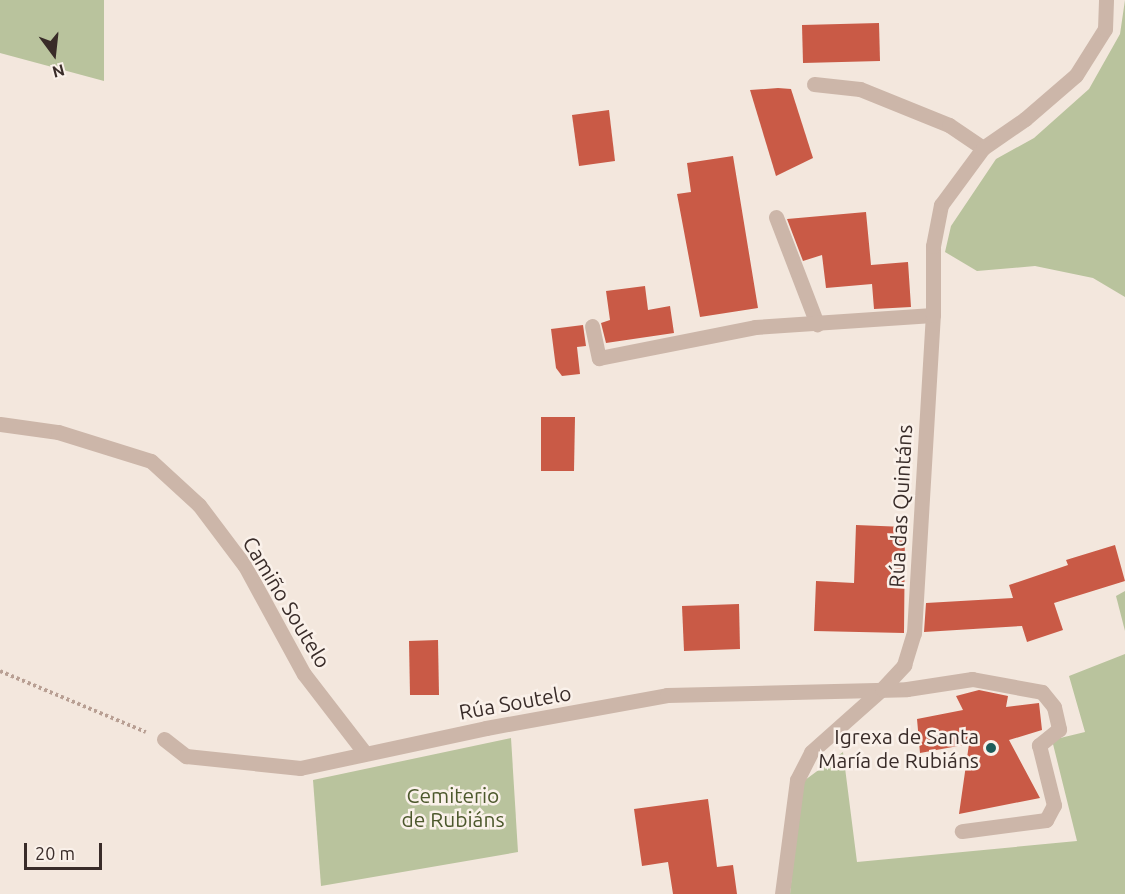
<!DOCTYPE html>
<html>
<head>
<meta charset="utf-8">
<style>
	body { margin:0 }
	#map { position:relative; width:1125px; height:894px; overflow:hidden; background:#f3e7dd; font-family:Ubuntu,sans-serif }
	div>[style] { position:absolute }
	.green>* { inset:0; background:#b9c39d }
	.building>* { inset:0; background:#c95a46 }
	.path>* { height:4px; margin-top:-2px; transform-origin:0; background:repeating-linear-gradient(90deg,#b89f93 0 3px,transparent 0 6px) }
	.minor>* { height:15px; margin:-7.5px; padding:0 7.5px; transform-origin:7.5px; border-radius:7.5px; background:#ccb6a9 }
	.dots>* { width:16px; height:16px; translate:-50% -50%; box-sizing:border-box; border:3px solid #faf1ea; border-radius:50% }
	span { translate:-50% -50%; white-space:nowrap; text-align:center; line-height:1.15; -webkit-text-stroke:5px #faf1ea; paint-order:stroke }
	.street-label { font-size:21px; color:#392c29 }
	.poi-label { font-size:21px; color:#392c29 }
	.right { translate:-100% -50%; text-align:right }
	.park-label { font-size:21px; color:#4c582c }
	.north { position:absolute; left:24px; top:24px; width:60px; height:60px; -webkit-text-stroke:4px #faf1ea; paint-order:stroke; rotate:165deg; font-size:16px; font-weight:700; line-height:24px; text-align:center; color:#392c29 }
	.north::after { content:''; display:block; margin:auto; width:21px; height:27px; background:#392c29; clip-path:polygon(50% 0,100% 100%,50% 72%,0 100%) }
	.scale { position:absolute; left:24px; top:843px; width:78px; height:27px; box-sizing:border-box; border:3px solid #392c29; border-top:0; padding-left:8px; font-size:18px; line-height:21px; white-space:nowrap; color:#392c29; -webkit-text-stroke:4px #faf1ea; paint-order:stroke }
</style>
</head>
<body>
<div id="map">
	<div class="green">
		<i style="clip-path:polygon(0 0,104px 0,104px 81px,0 53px)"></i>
		<i style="clip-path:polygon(1125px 0,1125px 297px,1093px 278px,1035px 266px,977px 271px,945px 252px,951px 226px,996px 159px,1034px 138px,1089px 89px,1120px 34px)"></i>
		<i style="clip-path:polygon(1125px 591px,1125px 631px,1116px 596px)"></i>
		<i style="clip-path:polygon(1125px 654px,1125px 894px,790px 894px,801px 783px,843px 752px,857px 862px,1077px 841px,1052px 740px,1085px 732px,1069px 676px)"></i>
		<i style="clip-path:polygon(511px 738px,518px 852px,321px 886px,313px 780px)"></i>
	</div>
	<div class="building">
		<i style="clip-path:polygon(879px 23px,880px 61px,803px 63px,802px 25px)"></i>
		<i style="clip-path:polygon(778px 88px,791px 89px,813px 158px,776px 176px,750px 90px)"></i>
		<i style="clip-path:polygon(609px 110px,615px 161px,579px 166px,572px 115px)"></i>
		<i style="clip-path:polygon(733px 156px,758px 308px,700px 317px,677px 194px,691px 192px,687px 163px)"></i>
		<i style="clip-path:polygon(866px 212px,871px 265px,908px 262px,911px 307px,874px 309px,872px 284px,826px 288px,822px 255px,803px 261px,787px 219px)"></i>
		<i style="clip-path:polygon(645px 286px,648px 310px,670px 306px,674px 333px,606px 343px,601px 323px,610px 320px,606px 291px)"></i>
		<i style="clip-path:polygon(583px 325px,586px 346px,577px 347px,580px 374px,562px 376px,556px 368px,551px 329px)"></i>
		<i style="clip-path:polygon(541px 417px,575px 417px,574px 471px,541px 471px)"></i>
		<i style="clip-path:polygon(856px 525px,905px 527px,904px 633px,814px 631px,816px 581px,854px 583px)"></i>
		<i style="clip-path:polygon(1115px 545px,1125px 581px,1054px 603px,1063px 630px,1027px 642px,1022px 626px,924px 632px,926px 603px,1013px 598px,1009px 585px,1068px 565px,1066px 560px)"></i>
		<i style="clip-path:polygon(739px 604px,740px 649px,684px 651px,682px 606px)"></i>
		<i style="clip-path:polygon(438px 640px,439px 695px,410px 695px,409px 641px)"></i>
		<i style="clip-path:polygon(979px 690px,1008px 696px,1006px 707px,1039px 703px,1042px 730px,1009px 740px,1040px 798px,959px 814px,969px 744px,920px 753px,917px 719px,963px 710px,956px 696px)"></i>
		<i style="clip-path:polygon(708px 799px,717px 867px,733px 865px,737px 894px,673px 894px,668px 862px,642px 866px,634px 809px)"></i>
	</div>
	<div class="path">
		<i style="left:0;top:671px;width:158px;rotate:22.7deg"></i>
	</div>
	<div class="minor">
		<i style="left:814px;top:84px;width:46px;rotate:6.2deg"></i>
		<i style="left:860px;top:89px;width:96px;rotate:22deg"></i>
		<i style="left:949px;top:125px;width:41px;rotate:34.1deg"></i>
		<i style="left:776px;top:217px;width:115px;rotate:69deg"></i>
		<i style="left:592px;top:326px;width:33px;rotate:78deg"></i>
		<i style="left:599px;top:358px;width:159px;rotate:-11.2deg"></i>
		<i style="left:755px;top:327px;width:178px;rotate:-3.9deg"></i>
		<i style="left:0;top:424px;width:59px;rotate:7.9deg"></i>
		<i style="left:58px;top:432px;width:97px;rotate:17.3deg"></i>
		<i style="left:151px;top:461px;width:65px;rotate:42.5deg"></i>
		<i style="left:199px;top:505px;width:76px;rotate:53deg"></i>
		<i style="left:245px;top:566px;width:123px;rotate:61.4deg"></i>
		<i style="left:304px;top:674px;width:98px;rotate:52.4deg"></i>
		<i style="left:164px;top:739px;width:28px;rotate:38deg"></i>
		<i style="left:186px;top:756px;width:115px;rotate:6deg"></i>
		<i style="left:300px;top:768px;width:190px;rotate:-12.1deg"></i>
		<i style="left:486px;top:728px;width:184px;rotate:-10.3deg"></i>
		<i style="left:667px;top:695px;width:240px;rotate:-1.4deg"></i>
		<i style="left:907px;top:689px;width:66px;rotate:-8.7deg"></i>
		<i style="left:972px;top:679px;width:71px;rotate:10.5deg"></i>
		<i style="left:1042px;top:692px;width:19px;rotate:51deg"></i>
		<i style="left:1054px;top:707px;width:23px;rotate:77deg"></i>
		<i style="left:1059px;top:729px;width:26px;rotate:141deg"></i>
		<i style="left:1039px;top:745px;width:62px;rotate:76deg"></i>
		<i style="left:1054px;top:805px;width:17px;rotate:118deg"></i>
		<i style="left:1046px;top:820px;width:85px;rotate:172.5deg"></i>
		<i style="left:782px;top:894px;width:115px;rotate:-82.5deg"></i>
		<i style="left:797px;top:780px;width:31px;rotate:-63deg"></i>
		<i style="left:811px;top:752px;width:95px;rotate:-41.6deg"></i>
		<i style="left:882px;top:689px;width:33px;rotate:-47deg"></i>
		<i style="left:904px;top:665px;width:34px;rotate:-73deg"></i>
		<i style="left:914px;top:633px;width:319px;rotate:-86.6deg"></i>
		<i style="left:933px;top:315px;width:69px;rotate:-90deg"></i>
		<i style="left:933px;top:246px;width:42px;rotate:-79deg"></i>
		<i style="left:941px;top:205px;width:71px;rotate:-53.6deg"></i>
		<i style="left:983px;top:148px;width:51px;rotate:-34.6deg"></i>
		<i style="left:1025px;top:119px;width:67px;rotate:-40.8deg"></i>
		<i style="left:1076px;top:75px;width:54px;rotate:-57.8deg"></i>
		<i style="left:1105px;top:29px;width:29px;rotate:-88deg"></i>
	</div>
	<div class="dots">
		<i style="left:991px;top:748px;background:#1d5c5a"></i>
	</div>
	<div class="street-label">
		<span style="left:900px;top:506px;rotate:-87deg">Rúa das Quintáns</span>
		<span style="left:287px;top:602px;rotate:59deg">Camiño Soutelo</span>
		<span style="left:515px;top:702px;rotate:-10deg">Rúa Soutelo</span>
	</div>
	<div class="poi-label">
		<span class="right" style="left:979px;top:748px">Igrexa de Santa<br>María de Rubiáns</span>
	</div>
	<div class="park-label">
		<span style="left:453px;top:807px">Cemiterio<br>de Rubiáns</span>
	</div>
	<div class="north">N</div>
	<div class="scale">20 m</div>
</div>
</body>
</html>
